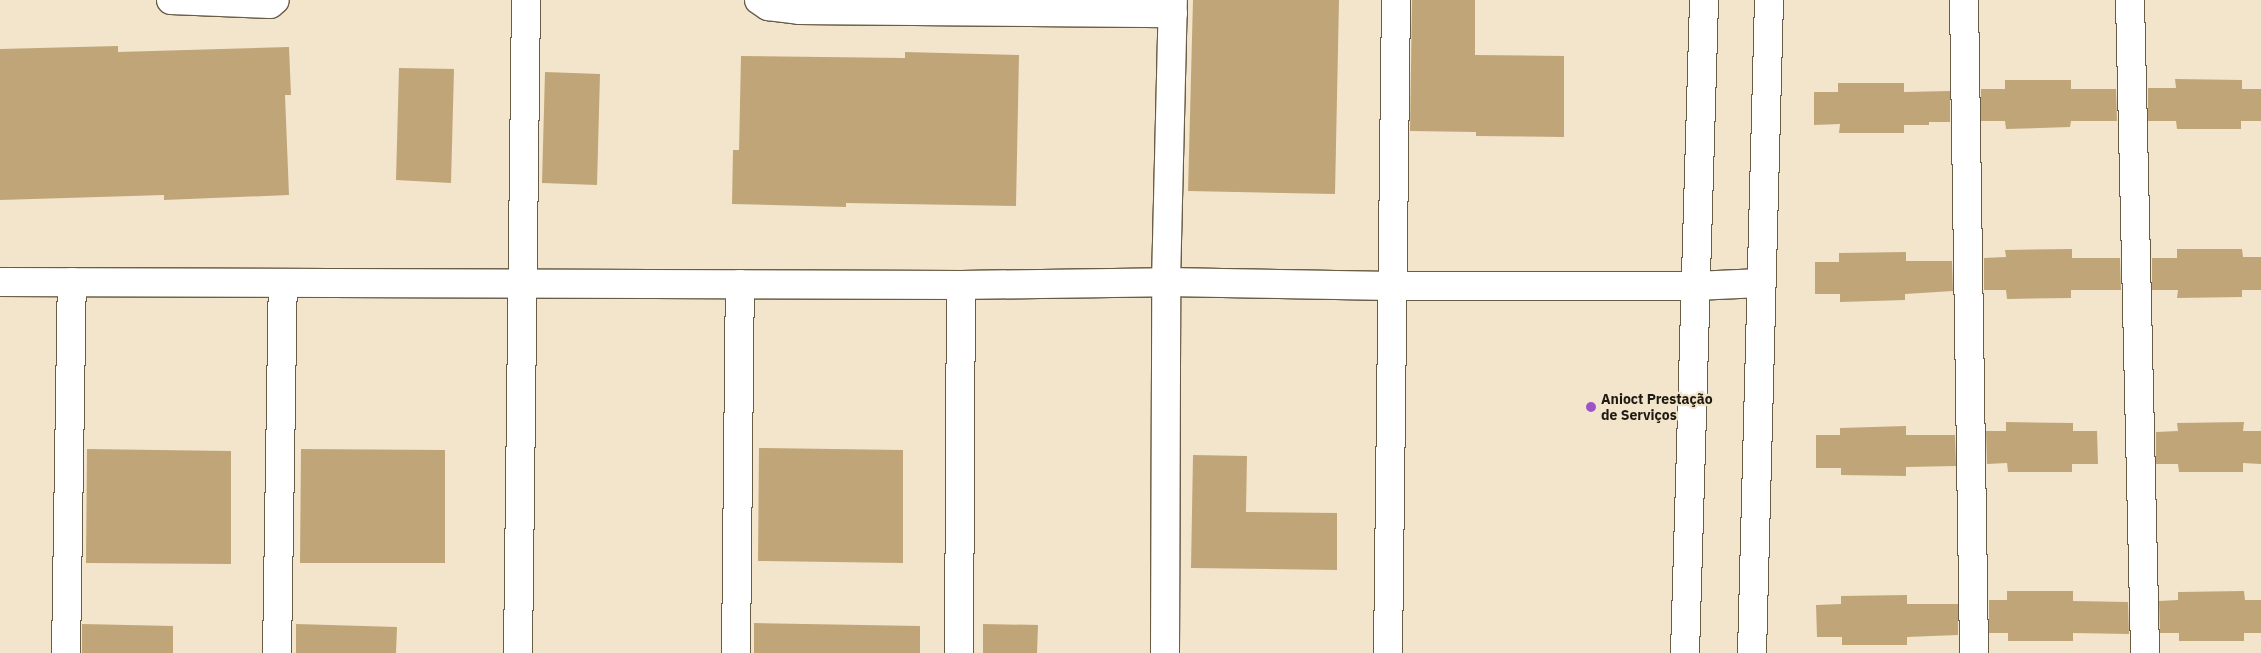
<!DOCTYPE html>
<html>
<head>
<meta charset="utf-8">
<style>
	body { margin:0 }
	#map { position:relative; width:2261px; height:653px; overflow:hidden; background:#f3e5cc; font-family:"IBM Plex Sans",sans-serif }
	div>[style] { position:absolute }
	.building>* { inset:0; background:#c0a578 }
	.roads { filter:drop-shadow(1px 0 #695d47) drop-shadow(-1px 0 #695d47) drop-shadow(0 1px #695d47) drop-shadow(0 -1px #695d47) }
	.minor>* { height:28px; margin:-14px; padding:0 14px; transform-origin:14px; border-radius:14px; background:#fff }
	.tertiary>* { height:28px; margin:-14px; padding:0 14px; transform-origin:14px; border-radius:14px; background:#fff }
	.dots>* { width:14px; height:14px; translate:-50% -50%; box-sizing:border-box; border:2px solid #f3e5cc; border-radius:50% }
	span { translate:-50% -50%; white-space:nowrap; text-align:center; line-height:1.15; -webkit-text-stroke:4.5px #f3e5cc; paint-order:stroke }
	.poi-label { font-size:14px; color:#1f1a11; font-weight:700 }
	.left { translate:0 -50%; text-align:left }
</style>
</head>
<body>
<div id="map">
	<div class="building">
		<i style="clip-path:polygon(1193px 0,1339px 0,1335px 194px,1188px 191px)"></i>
		<i style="clip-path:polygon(1412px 0,1475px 0,1475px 55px,1564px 56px,1564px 137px,1476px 136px,1476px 132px,1410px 131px)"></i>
		<i style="clip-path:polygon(118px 46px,118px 52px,289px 47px,291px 95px,285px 95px,289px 195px,164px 200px,164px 195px,0 200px,0 49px)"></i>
		<i style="clip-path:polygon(905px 52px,1019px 55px,1016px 206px,846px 203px,846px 207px,732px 204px,733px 150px,739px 150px,741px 56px,905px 58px)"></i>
		<i style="clip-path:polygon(399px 68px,454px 69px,451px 183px,396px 180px)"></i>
		<i style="clip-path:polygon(545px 72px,600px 74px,597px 185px,542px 183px)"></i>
		<i style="clip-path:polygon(2175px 79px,2242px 80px,2242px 89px,2261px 89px,2261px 121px,2241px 121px,2241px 129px,2177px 129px,2176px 121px,2148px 121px,2148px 88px,2176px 88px)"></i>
		<i style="clip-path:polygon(2005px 80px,2071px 80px,2071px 89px,2116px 89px,2117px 121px,2071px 121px,2070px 127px,2006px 129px,2005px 121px,1981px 121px,1981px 89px,2005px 89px)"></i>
		<i style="clip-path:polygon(1838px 83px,1904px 83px,1904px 92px,1950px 91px,1950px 122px,1929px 122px,1929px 125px,1904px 125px,1904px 133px,1839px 133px,1840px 124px,1814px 125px,1814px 92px,1838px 92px)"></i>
		<i style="clip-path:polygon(2072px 249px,2072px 258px,2120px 258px,2121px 290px,2071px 290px,2071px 298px,2007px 299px,2006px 290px,1984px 290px,1984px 258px,2006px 257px,2005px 250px)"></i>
		<i style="clip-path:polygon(2177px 249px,2242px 249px,2243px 257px,2261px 257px,2261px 290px,2242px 290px,2242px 297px,2177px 298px,2178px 290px,2152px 290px,2152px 258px,2177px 258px)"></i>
		<i style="clip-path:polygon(1906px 252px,1906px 261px,1952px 261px,1953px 291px,1905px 294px,1905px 300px,1840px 302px,1840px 294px,1815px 294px,1815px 262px,1839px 262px,1839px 253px)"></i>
		<i style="clip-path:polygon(2006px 422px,2073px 423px,2073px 431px,2097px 431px,2098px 464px,2072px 464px,2072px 472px,2008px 472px,2007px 463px,1987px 464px,1986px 431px,2006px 431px)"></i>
		<i style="clip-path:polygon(2244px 422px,2243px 431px,2261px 431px,2261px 464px,2243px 463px,2243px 472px,2179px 472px,2178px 464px,2156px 464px,2156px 432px,2178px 431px,2177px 423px)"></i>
		<i style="clip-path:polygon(1906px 426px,1906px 435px,1955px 435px,1956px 466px,1906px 467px,1906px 476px,1841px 475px,1841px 468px,1816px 468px,1816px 435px,1840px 435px,1840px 428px)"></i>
		<i style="clip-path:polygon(759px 448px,903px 450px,903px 563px,758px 561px)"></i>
		<i style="clip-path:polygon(87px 449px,231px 451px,231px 564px,86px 563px)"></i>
		<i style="clip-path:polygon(301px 449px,445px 450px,445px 563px,300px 563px)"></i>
		<i style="clip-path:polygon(1193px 455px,1247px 456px,1246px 512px,1337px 513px,1337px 570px,1191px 568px)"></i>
		<i style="clip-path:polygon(2007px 591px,2073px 591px,2073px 601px,2128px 602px,2129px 634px,2073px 633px,2073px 641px,2008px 641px,2008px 633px,1989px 633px,1989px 600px,2007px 600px)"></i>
		<i style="clip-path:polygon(2244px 591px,2245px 600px,2261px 600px,2261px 633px,2244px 633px,2244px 641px,2179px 641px,2179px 633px,2160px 633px,2159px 601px,2178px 600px,2178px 592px)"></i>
		<i style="clip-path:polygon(1907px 595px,1907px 604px,1958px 604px,1958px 635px,1907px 637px,1907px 645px,1842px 645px,1842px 637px,1817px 637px,1816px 605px,1841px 604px,1841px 596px)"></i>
		<i style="clip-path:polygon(754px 623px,920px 626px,920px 653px,754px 653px)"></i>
		<i style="clip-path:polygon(82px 624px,173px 626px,173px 653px,82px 653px)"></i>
		<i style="clip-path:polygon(296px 624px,397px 627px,396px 653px,296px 653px)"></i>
		<i style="clip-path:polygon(983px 624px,1038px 625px,1037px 653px,983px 653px)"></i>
	</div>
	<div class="roads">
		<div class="minor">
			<i style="left:171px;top:0;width:99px;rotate:2.3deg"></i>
			<i style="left:270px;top:4px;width:6px;rotate:-39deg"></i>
			<i style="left:759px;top:0;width:11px;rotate:34deg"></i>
			<i style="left:768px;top:6px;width:31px;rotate:7deg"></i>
			<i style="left:799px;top:10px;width:374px;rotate:0.5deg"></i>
			<i style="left:1964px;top:0;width:653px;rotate:89.12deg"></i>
			<i style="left:2130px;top:0;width:653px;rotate:88.68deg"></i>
			<i style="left:66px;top:653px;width:371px;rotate:-89.1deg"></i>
			<i style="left:277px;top:653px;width:368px;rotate:-89.1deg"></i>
			<i style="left:518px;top:653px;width:653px;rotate:-89.3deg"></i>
			<i style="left:736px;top:653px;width:369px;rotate:-89.4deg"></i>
			<i style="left:959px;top:653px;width:368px;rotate:-89.7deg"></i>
			<i style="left:1165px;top:653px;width:371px;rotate:-89.8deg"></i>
			<i style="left:1166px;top:282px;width:282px;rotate:-88.6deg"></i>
			<i style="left:1388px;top:653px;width:653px;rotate:-89.3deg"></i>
		</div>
		<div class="tertiary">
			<i style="left:0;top:282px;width:961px;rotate:0.18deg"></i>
			<i style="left:961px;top:285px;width:205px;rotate:-0.8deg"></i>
			<i style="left:1166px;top:282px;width:226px;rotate:1deg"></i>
			<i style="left:1392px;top:286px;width:303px"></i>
			<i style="left:1695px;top:286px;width:66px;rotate:-2.6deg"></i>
			<i style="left:1685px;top:653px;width:653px;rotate:-88.33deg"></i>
			<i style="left:1752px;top:653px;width:653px;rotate:-88.51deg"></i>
		</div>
	</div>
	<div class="dots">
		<i style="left:1591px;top:407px;background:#9a55c9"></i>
	</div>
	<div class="poi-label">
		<span class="left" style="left:1601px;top:407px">Anioct Prestação<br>de Serviços</span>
	</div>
</div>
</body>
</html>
